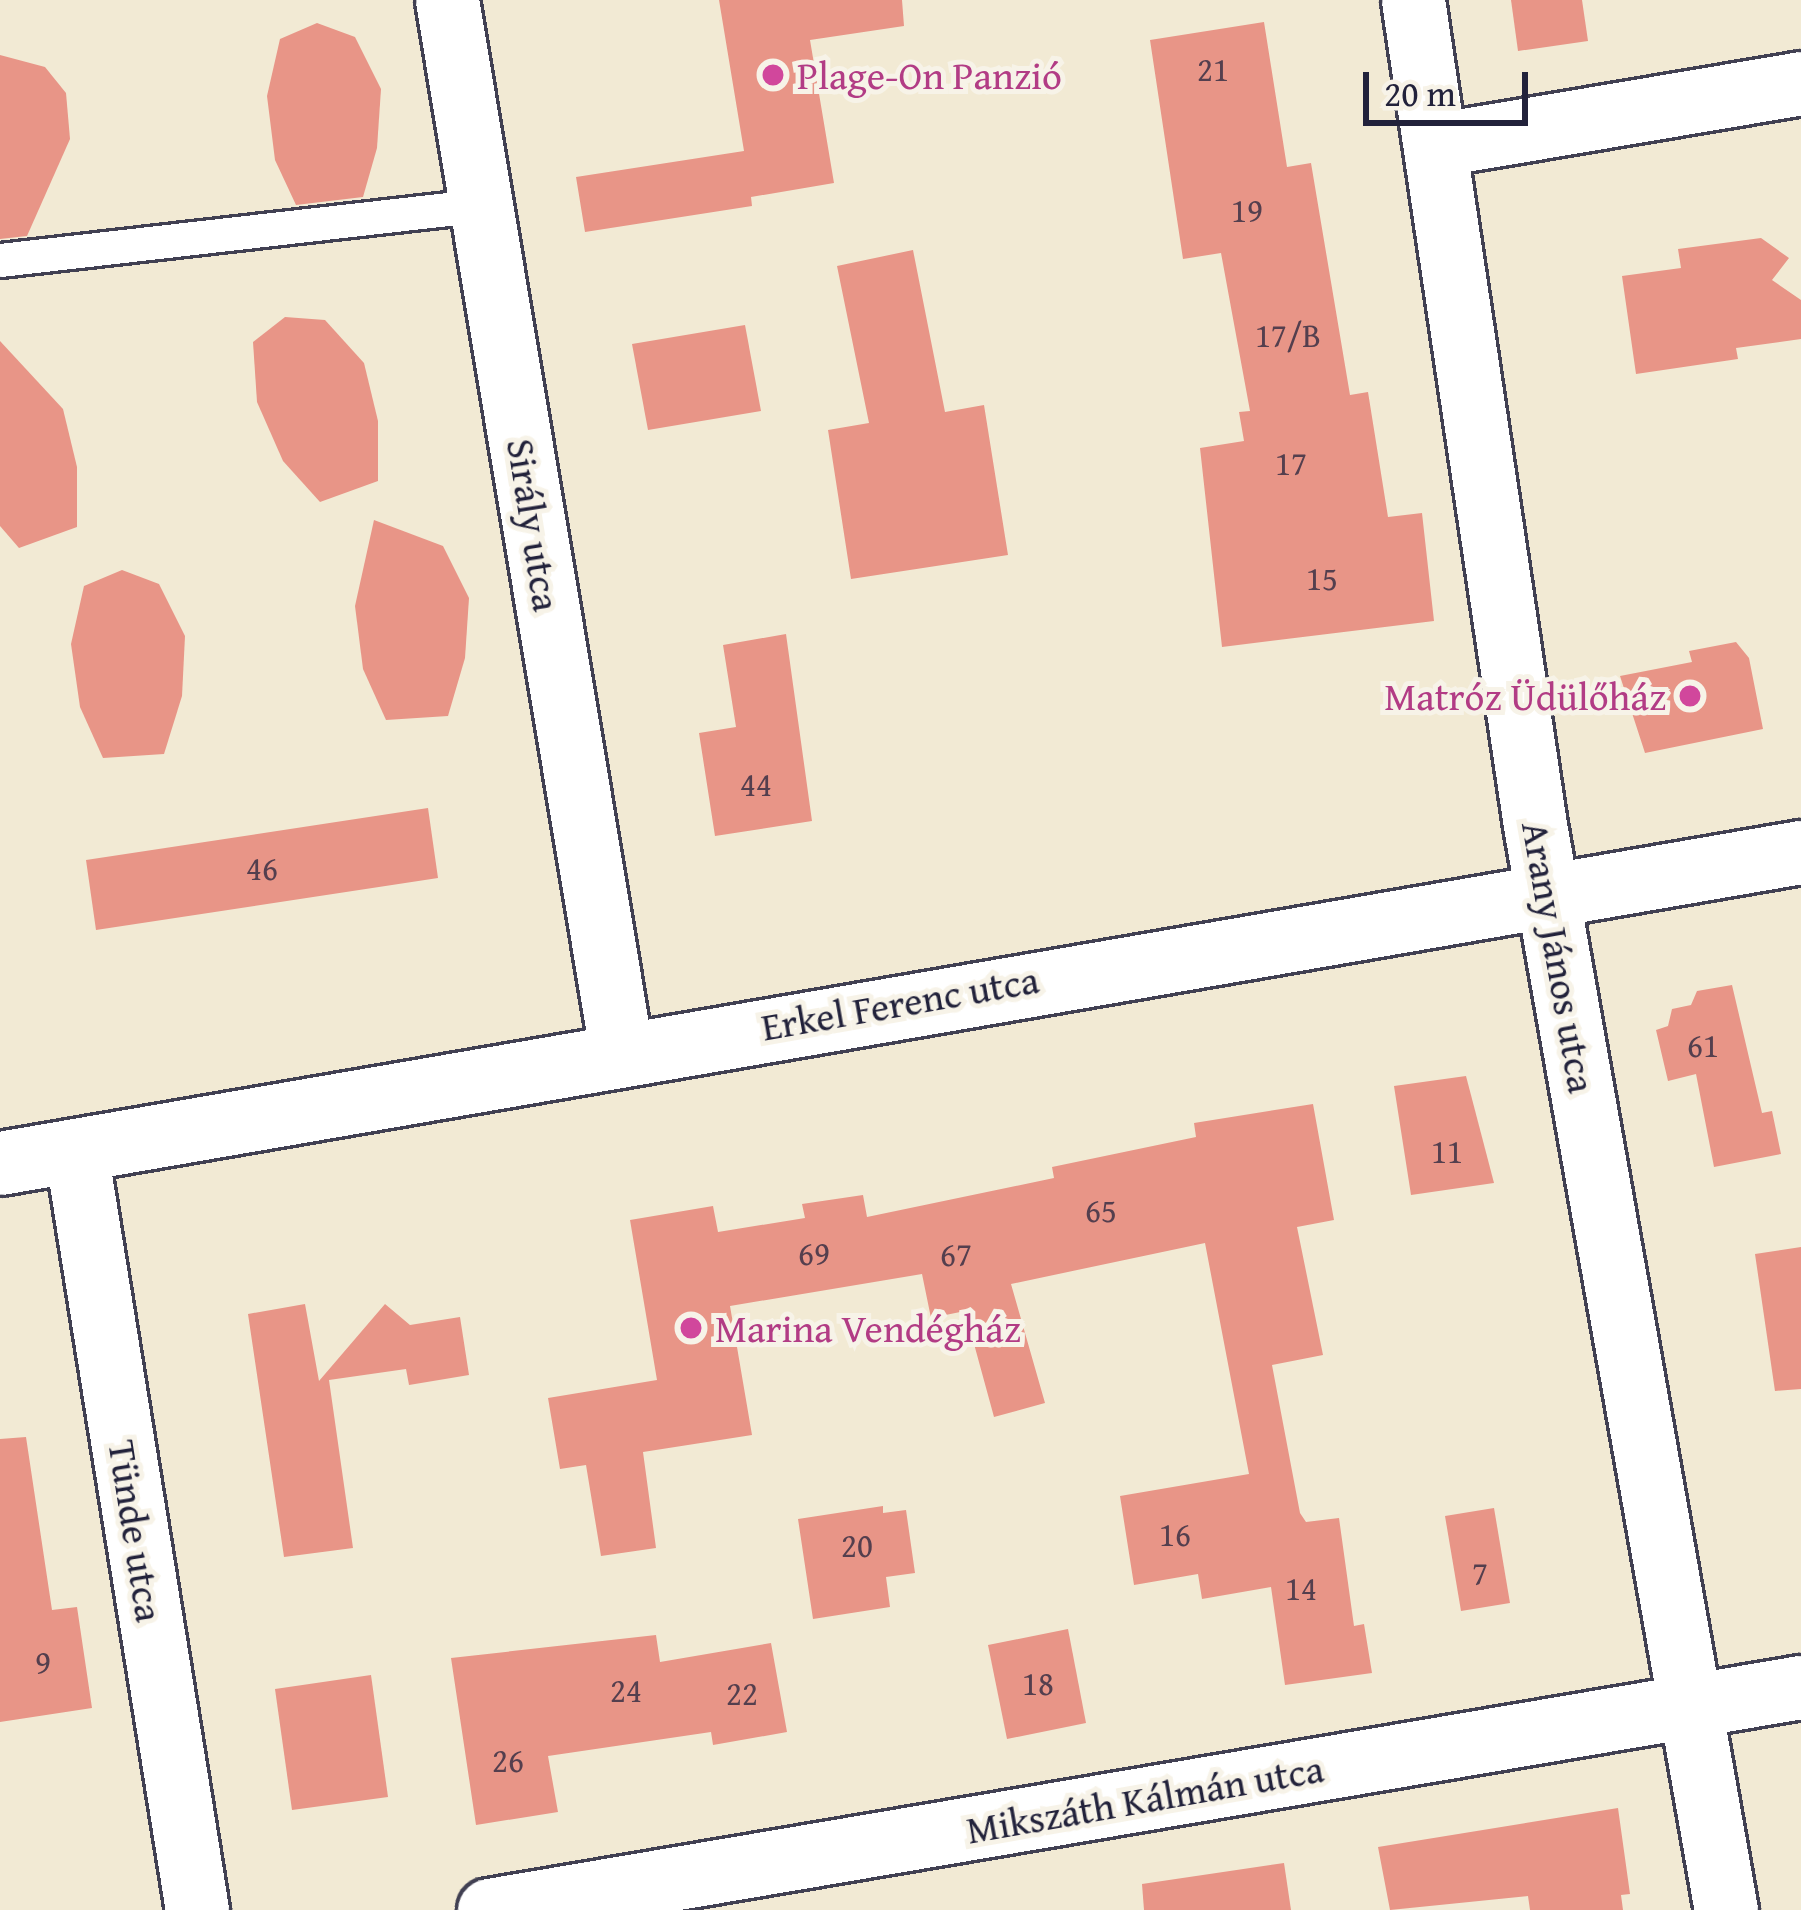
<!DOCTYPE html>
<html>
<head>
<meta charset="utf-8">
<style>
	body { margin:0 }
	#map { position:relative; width:1801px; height:1910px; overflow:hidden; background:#f2ead4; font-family:"Gentium Book Plus",serif }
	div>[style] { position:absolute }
	.building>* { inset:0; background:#e89587 }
	.roads { filter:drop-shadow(3px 0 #414052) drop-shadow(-3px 0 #414052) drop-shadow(0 3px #414052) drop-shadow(0 -3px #414052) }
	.lane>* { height:33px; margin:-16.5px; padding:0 16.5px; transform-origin:16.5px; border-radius:16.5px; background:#fff }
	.street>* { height:63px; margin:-31.5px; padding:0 31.5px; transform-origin:31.5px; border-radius:31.5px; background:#fff }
	.dots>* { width:33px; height:33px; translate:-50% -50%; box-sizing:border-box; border:6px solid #f7f3e8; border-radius:50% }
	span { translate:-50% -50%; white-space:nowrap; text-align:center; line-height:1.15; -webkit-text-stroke:10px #f7f3e8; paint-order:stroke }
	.number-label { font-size:33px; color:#543f4e }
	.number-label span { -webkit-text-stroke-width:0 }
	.hotel-label { font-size:39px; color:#b23c85 }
	.left { translate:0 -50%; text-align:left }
	.right { translate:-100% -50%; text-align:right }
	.street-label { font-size:39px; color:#22223b }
	.scale { position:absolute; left:1363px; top:72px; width:165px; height:54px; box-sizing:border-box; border:6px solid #22223b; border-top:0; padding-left:15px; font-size:36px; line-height:42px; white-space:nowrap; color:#22223b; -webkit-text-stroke:9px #f7f3e8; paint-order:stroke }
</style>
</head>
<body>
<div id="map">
	<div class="building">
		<i style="clip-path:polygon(719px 0,902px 0,904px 26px,810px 40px,834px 183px,751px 197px,752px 206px,585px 232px,576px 177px,744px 151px)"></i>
		<i style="clip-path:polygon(1511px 0,1582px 0,1588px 41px,1518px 51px)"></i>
		<i style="clip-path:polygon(1264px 22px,1287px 167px,1311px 163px,1350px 395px,1368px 392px,1388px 517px,1422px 513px,1434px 621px,1222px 647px,1200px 448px,1244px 441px,1239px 412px,1250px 411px,1221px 253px,1183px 259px,1150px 40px)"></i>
		<i style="clip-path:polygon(317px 23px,355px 37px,381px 89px,377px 148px,363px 197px,296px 205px,275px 160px,267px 96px,280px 39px)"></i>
		<i style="clip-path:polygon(0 55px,45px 67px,66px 93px,70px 139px,27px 236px,0 239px)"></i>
		<i style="clip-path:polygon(1761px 238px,1789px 258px,1772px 280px,1801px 300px,1801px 339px,1736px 348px,1738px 359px,1636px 374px,1622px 276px,1681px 268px,1678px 249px)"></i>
		<i style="clip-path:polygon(913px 250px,945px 412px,984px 405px,1008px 555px,851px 579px,828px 430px,869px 423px,837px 266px)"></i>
		<i style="clip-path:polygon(285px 317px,325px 320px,364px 363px,378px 421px,378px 481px,320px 502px,283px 461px,257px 402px,253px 342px)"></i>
		<i style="clip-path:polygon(745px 325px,761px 411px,648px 430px,632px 344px)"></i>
		<i style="clip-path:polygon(0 341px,63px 409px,77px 467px,77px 527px,19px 548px,0 526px)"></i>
		<i style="clip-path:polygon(374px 520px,443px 546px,469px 598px,465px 658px,448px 716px,386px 720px,363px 669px,355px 606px)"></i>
		<i style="clip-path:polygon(122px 570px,159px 584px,185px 636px,182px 696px,164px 754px,103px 758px,80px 707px,71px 644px,84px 586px)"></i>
		<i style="clip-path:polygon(786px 634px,812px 821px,715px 836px,699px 733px,736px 727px,723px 645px)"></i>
		<i style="clip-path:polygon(1736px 642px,1749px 658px,1763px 729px,1645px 753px,1620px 676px,1692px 662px,1689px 651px)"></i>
		<i style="clip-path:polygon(428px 808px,438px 878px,96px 930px,86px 860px)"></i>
		<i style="clip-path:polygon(1732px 985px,1762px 1113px,1772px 1111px,1781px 1154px,1714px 1167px,1696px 1074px,1668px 1081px,1656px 1030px,1668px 1026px,1672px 1009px,1691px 1005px,1697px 991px)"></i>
		<i style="clip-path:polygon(1466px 1076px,1494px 1183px,1411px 1195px,1394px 1086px)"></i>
		<i style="clip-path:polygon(1313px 1104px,1334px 1220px,1297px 1227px,1323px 1355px,1272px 1365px,1300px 1513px,1306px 1522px,1339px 1518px,1354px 1626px,1364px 1624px,1372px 1673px,1285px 1685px,1271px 1587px,1202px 1599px,1198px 1574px,1134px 1585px,1120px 1496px,1249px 1474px,1205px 1243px,1011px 1284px,1045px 1403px,994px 1417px,965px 1311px,931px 1318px,922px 1274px,730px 1306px,752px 1435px,643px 1452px,656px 1548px,601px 1556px,586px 1465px,560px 1469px,548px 1398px,657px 1380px,630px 1220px,713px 1206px,718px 1232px,805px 1218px,802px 1204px,863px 1195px,867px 1217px,1054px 1178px,1052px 1167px,1196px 1137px,1194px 1123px)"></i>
		<i style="clip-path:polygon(1801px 1247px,1801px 1389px,1775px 1391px,1755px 1254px)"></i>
		<i style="clip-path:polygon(305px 1304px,319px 1381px,385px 1304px,410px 1325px,460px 1317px,469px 1375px,409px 1385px,406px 1369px,329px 1380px,353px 1548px,284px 1557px,248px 1314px)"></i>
		<i style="clip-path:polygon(26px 1437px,52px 1610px,77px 1607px,92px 1708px,0 1722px,0 1439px)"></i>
		<i style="clip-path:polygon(883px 1506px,883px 1513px,906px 1510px,915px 1573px,886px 1577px,890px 1607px,813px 1619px,798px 1519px)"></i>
		<i style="clip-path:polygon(1494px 1508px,1510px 1603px,1461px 1611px,1445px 1516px)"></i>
		<i style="clip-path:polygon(1068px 1629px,1086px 1723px,1007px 1739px,988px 1645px)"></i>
		<i style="clip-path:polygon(656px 1635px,660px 1662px,771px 1643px,787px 1732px,713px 1745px,711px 1732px,548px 1756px,558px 1812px,476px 1825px,451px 1658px)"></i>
		<i style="clip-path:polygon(371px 1675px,388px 1797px,292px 1810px,275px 1689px)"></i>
		<i style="clip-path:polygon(1618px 1808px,1630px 1894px,1621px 1895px,1623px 1910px,1530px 1910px,1528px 1896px,1390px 1910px,1378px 1847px)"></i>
		<i style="clip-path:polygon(1284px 1863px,1291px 1910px,1144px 1910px,1142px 1884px)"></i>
	</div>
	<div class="roads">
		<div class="lane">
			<i style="left:0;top:260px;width:484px;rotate:-6.5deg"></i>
		</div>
		<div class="street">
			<i style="left:447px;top:0;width:1064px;rotate:80.59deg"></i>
			<i style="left:1413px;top:0;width:834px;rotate:81.59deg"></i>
			<i style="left:1535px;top:825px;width:1102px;rotate:80.02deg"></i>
			<i style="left:1435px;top:145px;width:371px;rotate:-9.6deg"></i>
			<i style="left:76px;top:1151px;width:769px;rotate:80.94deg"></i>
			<i style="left:0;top:1163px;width:1828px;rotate:-9.8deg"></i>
			<i style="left:489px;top:1910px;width:1331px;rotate:-9.65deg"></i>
		</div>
	</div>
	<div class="dots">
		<i style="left:773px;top:75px;background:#d1479c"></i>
		<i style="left:1690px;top:696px;background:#d1479c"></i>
		<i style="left:691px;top:1328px;background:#d1479c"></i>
	</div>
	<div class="number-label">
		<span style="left:1213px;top:70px">21</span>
		<span style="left:1247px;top:211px">19</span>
		<span style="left:1288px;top:336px">17/B</span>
		<span style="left:1291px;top:464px">17</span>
		<span style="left:1322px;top:579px">15</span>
		<span style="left:756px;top:785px">44</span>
		<span style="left:262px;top:869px">46</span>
		<span style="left:1703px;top:1046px">61</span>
		<span style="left:1447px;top:1152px">11</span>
		<span style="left:1101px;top:1211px">65</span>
		<span style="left:814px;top:1254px">69</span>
		<span style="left:956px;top:1255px">67</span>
		<span style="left:1175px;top:1535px">16</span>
		<span style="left:857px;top:1546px">20</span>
		<span style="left:1480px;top:1574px">7</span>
		<span style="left:1301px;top:1589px">14</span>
		<span style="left:43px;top:1663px">9</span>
		<span style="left:1038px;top:1684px">18</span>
		<span style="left:626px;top:1691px">24</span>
		<span style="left:742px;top:1694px">22</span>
		<span style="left:508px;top:1761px">26</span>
	</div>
	<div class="hotel-label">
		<span class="left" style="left:797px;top:75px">Plage-On Panzió</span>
		<span class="right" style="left:1666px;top:696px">Matróz Üdülőház</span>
		<span class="left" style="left:715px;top:1328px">Marina Vendégház</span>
	</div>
	<div class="street-label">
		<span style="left:534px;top:525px;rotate:81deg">Sirály utca</span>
		<span style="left:1559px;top:957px;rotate:80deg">Arany János utca</span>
		<span style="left:900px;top:1003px;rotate:-10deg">Erkel Ferenc utca</span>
		<span style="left:136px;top:1531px;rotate:81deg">Tünde utca</span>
		<span style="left:1145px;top:1799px;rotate:-10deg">Mikszáth Kálmán utca</span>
	</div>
	<div class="scale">20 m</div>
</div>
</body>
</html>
